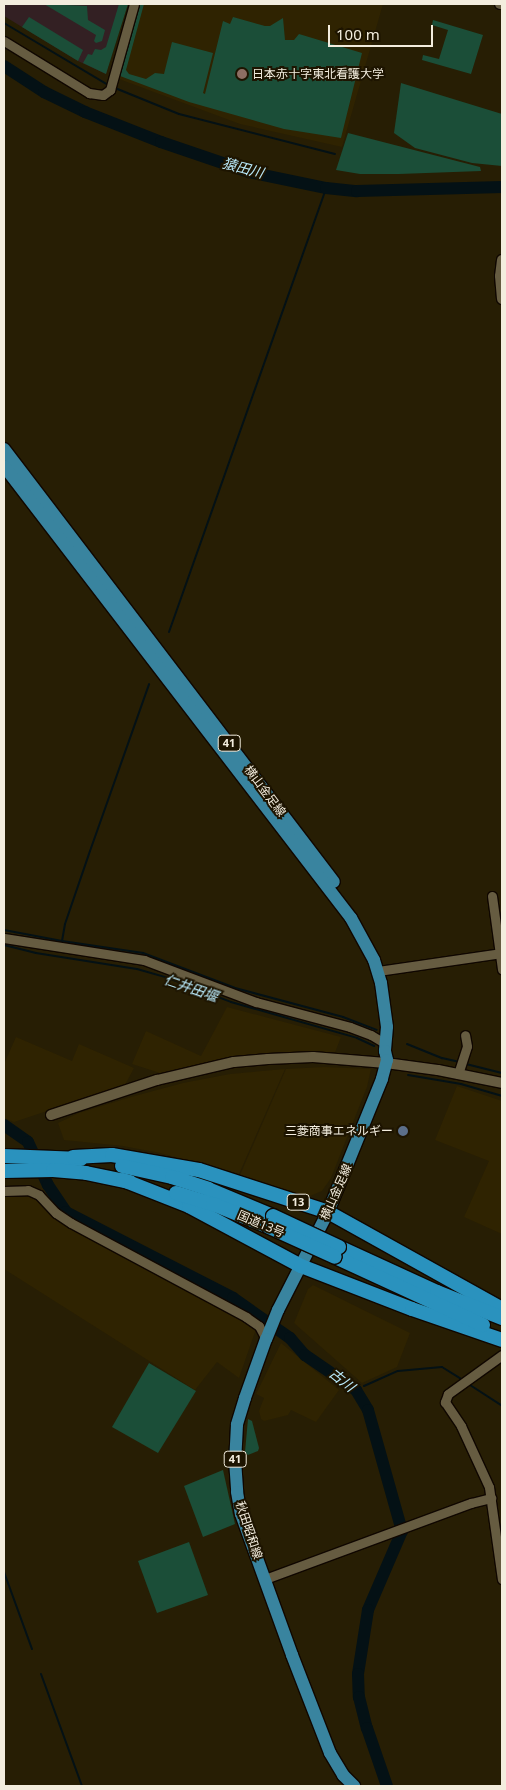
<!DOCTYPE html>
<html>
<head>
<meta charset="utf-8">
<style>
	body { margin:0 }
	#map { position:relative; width:506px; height:1790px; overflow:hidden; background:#271e04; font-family:"Noto Sans","Noto Sans JP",sans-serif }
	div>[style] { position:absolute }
	.built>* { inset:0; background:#2f2301 }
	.medical>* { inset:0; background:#332023 }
	.green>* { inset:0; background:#1b4e38 }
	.stream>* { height:2px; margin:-1px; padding:0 1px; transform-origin:1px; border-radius:1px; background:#041115 }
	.river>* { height:12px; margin:-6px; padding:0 6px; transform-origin:6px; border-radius:6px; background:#041115 }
	.roads { filter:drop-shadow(1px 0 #100700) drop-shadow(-1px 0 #100700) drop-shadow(0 1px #100700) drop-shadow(0 -1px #100700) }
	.minor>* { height:9px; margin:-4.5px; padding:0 4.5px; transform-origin:4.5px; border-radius:4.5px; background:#665c41 }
	.tertiary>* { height:10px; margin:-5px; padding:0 5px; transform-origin:5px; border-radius:5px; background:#665c41 }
	.primary>* { height:12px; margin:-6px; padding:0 6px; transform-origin:6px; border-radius:6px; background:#39849f }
	.trunk>* { height:14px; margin:-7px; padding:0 7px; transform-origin:7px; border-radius:7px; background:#2a92be }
	.bridges { filter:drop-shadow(1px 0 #100700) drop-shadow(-1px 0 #100700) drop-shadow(0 1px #100700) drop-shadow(0 -1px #100700) }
	.trunk-bridge>* { height:14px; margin:-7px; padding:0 7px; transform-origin:7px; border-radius:7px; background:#2a92be }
	.dots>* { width:14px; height:14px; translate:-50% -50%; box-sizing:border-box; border:2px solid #1d1400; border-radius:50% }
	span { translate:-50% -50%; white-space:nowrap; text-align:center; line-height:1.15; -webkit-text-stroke:4px #1d1400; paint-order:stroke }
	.shield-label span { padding:1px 4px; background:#1d1400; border:1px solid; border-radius:4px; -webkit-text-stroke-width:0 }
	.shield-label { font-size:11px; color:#f3edde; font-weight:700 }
	.poi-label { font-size:12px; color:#f3edde }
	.left { translate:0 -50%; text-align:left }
	.right { translate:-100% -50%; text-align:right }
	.street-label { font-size:12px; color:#f3edde }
	.water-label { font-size:14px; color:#bbecfd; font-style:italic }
	.frame { position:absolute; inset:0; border:5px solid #f3edde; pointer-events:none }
	.scale { position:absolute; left:328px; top:25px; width:105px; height:22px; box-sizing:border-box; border:2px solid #f3edde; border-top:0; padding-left:6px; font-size:15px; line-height:18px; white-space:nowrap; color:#f3edde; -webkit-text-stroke:4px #1d1400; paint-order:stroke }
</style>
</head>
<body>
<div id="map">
	<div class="built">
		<i style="clip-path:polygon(137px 4px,383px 4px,342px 147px,240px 124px,119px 79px,121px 72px,119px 70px)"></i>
		<i style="clip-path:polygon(227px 1007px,341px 1037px,334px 1055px,281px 1055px,166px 1075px,132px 1064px,146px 1031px,201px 1056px)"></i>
		<i style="clip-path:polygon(16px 1037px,72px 1061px,79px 1044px,134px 1068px,125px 1085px,14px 1122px,4px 1118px,4px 1064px)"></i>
		<i style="clip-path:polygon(324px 1067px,371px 1069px,367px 1087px,331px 1178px,322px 1191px,300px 1200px,240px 1175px,286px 1069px)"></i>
		<i style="clip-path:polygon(285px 1069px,239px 1174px,160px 1153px,123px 1146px,64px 1140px,58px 1123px,79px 1113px,131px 1097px,183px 1083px,230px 1074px)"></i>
		<i style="clip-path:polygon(457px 1086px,502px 1101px,502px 1234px,464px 1217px,489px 1161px,435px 1140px)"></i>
		<i style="clip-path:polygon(4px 1192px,36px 1195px,54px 1214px,226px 1309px,256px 1329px,239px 1378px,217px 1362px,195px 1390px,4px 1269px)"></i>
		<i style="clip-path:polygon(313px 1285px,410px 1333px,397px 1367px,362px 1383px,294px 1323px,308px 1289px)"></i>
		<i style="clip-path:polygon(281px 1343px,339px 1390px,316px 1422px,291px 1410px,288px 1415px,264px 1421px,261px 1419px,259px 1411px,264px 1398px,256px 1394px)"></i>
	</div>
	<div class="medical">
		<i style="clip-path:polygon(4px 4px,124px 4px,106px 74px,78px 61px,4px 16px)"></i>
	</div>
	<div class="green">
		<i style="clip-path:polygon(44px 4px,87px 6px,88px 20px,105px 30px,102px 41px,96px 43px,94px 41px,96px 35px)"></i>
		<i style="clip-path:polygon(119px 4px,128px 4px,106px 74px,83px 63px,88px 54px,92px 55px,95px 49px,101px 50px,106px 47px)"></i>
		<i style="clip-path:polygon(137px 4px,144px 4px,126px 70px,129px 74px,146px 79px,155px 73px,164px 74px,172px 42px,213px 53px,203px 93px,205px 94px,223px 21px,230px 24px,233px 17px,265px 26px,270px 26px,283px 18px,285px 40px,294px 40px,299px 34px,362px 53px,341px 138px,284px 129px,189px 102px,120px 76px,119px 70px)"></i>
		<i style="clip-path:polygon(29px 17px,83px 50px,78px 61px,22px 27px)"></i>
		<i style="clip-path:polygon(433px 20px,483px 35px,471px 74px,422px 60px,423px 55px,439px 59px,448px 30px,432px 25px)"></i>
		<i style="clip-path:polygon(401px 83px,502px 114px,502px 166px,472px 163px,415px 148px,394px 133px)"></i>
		<i style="clip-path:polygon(348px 133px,480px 167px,481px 171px,399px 174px,360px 174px,336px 170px)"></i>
		<i style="clip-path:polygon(149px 1363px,196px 1391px,158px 1453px,112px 1427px)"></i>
		<i style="clip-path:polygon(248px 1419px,252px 1421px,259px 1448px,258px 1451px,248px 1455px,245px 1452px)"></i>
		<i style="clip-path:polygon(223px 1470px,235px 1524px,203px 1537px,184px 1486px)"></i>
		<i style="clip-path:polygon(189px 1542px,208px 1595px,157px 1613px,138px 1561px)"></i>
	</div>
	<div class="stream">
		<i style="left:4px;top:23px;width:121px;rotate:30.8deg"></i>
		<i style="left:115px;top:88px;width:69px;rotate:22.1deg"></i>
		<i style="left:179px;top:114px;width:161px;rotate:14.4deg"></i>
		<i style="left:169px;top:632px;width:471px;rotate:-70.5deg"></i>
		<i style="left:4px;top:930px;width:59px;rotate:10.7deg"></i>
		<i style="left:62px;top:941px;width:82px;rotate:8.4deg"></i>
		<i style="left:143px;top:953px;width:98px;rotate:20.8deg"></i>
		<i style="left:235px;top:988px;width:112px;rotate:15deg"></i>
		<i style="left:343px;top:1017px;width:36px;rotate:21deg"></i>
		<i style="left:62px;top:941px;width:17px;rotate:-80deg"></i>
		<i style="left:65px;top:924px;width:77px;rotate:-71.1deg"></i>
		<i style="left:90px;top:851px;width:177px;rotate:-70.5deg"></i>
		<i style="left:4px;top:945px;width:33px;rotate:14deg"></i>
		<i style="left:36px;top:953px;width:102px;rotate:9deg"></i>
		<i style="left:137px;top:969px;width:35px;rotate:16deg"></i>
		<i style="left:171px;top:979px;width:64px;rotate:21deg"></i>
		<i style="left:231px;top:1002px;width:131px;rotate:15.9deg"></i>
		<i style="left:357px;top:1038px;width:19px;rotate:25deg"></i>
		<i style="left:407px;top:1044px;width:38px;rotate:22deg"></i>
		<i style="left:442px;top:1058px;width:17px;rotate:13deg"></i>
		<i style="left:466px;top:1064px;width:37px;rotate:14deg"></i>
		<i style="left:408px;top:1075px;width:54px;rotate:9.6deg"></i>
		<i style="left:461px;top:1084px;width:43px;rotate:16.3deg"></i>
		<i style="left:470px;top:1385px;width:38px;rotate:33deg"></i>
		<i style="left:364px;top:1386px;width:37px;rotate:-24deg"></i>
		<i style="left:398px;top:1371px;width:44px;rotate:-5.2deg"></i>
		<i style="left:442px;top:1367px;width:22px;rotate:32deg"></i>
		<i style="left:356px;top:1390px;width:2px;rotate:-27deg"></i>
		<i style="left:4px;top:1572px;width:82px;rotate:70deg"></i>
		<i style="left:41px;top:1674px;width:119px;rotate:69.9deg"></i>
	</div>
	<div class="river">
		<i style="left:4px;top:66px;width:48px;rotate:33deg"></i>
		<i style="left:44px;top:92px;width:46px;rotate:26deg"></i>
		<i style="left:85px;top:112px;width:82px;rotate:21.5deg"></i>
		<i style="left:161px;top:142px;width:93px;rotate:18.8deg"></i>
		<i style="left:249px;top:172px;width:79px;rotate:11.7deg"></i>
		<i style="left:326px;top:188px;width:31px;rotate:6deg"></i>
		<i style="left:357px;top:191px;width:145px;rotate:-1.6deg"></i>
		<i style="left:4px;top:1125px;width:29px;rotate:35deg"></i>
		<i style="left:28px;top:1142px;width:47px;rotate:65.1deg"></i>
		<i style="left:48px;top:1185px;width:32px;rotate:56deg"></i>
		<i style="left:66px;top:1212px;width:188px;rotate:27.2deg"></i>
		<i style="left:233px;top:1298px;width:70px;rotate:35.1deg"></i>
		<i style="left:290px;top:1338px;width:23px;rotate:49deg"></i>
		<i style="left:305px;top:1355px;width:62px;rotate:34.5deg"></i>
		<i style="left:356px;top:1390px;width:23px;rotate:59deg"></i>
		<i style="left:368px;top:1410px;width:126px;rotate:74.3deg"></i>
		<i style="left:402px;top:1531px;width:86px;rotate:113.3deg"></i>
		<i style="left:368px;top:1610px;width:65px;rotate:98.9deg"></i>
		<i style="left:358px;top:1674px;width:23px;rotate:88deg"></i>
		<i style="left:359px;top:1697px;width:32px;rotate:76deg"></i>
		<i style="left:367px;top:1728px;width:61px;rotate:71deg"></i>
	</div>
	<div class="roads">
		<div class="minor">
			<i style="left:4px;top:41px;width:100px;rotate:31.5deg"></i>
			<i style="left:89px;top:93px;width:14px;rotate:8deg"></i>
			<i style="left:103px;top:95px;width:9px;rotate:-36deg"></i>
			<i style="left:110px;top:90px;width:89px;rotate:-74.4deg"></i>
			<i style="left:492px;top:896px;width:74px;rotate:82.2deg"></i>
			<i style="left:4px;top:938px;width:142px;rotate:8.9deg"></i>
			<i style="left:144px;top:960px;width:120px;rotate:20.6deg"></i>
			<i style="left:256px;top:1002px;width:97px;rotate:14.9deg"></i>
			<i style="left:350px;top:1027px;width:22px;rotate:21deg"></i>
			<i style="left:371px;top:1035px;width:17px;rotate:31deg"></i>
			<i style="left:378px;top:971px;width:125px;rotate:-8.3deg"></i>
			<i style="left:458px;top:1074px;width:29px;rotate:-72deg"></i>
			<i style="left:467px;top:1046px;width:11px;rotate:-100deg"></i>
			<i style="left:4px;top:1191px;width:24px;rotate:-2deg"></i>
			<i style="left:28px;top:1190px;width:12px;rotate:24deg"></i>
			<i style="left:39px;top:1195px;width:25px;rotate:47deg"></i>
			<i style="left:56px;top:1213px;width:18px;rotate:34deg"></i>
			<i style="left:71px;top:1223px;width:199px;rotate:28.2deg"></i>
			<i style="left:246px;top:1317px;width:16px;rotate:35deg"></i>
			<i style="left:259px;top:1326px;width:15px;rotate:62deg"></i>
			<i style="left:502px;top:1355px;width:67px;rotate:144.2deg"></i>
			<i style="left:448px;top:1394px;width:9px;rotate:111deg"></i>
			<i style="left:445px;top:1402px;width:29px;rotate:56deg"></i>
			<i style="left:461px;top:1426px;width:67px;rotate:65.3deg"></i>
			<i style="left:489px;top:1487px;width:93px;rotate:82deg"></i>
			<i style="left:265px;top:1579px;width:220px;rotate:-20.3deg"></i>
			<i style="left:471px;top:1503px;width:21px;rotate:-14deg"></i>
		</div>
		<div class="tertiary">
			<i style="left:500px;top:4px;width:2px"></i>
			<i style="left:502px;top:260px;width:16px;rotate:97deg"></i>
			<i style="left:500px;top:276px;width:23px;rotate:85deg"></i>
			<i style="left:51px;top:1115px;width:112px;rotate:-18.3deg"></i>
			<i style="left:157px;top:1080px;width:79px;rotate:-13.2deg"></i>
			<i style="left:234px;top:1062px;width:34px;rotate:-5deg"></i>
			<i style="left:268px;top:1059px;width:45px;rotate:-2.5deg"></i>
			<i style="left:313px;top:1057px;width:73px;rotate:4.7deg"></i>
			<i style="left:386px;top:1063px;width:52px;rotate:7.7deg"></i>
			<i style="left:438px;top:1070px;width:65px;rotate:11.5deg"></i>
		</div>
		<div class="primary">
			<i style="left:4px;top:449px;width:544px;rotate:52.69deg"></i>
			<i style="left:4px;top:466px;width:570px;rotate:52.49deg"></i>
			<i style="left:351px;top:918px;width:48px;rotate:61.3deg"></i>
			<i style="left:374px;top:960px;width:24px;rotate:73deg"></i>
			<i style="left:381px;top:983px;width:44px;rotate:82.2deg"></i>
			<i style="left:387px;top:1027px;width:24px;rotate:95deg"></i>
			<i style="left:385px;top:1051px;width:9px;rotate:77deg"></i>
			<i style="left:387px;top:1060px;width:20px;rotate:105deg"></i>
			<i style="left:382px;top:1079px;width:144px;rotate:112.1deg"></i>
			<i style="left:328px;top:1212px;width:110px;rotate:117deg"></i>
			<i style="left:278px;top:1310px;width:31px;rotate:112deg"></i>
			<i style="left:266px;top:1339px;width:63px;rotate:109.6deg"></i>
			<i style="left:245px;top:1398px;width:28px;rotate:107deg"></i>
			<i style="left:237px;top:1425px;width:35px;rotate:93deg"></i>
			<i style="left:235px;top:1460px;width:32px;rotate:86deg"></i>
			<i style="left:237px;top:1492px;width:22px;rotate:80deg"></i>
			<i style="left:241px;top:1514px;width:150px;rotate:70.1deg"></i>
			<i style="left:292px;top:1655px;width:105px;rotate:68.8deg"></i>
			<i style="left:330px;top:1753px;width:26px;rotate:59deg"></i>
			<i style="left:343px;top:1775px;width:16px;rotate:45deg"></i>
		</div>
		<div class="trunk">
			<i style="left:4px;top:1156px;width:77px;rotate:2.2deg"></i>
			<i style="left:73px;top:1157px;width:39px;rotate:-3deg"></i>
			<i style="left:112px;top:1155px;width:88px;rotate:9.8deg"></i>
			<i style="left:199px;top:1170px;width:136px;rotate:18deg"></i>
			<i style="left:328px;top:1212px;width:199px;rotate:29.1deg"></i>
			<i style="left:122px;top:1166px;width:51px;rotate:12.4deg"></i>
			<i style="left:172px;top:1177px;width:38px;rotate:18deg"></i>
			<i style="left:208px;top:1189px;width:70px;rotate:22.6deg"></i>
			<i style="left:4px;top:1171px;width:49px;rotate:-1.2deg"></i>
			<i style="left:53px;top:1170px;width:33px;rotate:5deg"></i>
			<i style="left:86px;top:1173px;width:45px;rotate:11.6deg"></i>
			<i style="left:123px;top:1180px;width:71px;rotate:21.5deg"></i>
			<i style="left:189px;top:1206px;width:127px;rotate:28.2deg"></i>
			<i style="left:301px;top:1266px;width:119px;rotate:21.2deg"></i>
			<i style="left:412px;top:1309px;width:95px;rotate:19deg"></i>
			<i style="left:176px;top:1193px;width:39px;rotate:17deg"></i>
			<i style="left:213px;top:1204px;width:61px;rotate:22.3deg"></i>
			<i style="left:339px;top:1247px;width:108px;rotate:24.7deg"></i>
			<i style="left:437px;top:1292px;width:70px;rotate:21.8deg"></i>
			<i style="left:335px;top:1257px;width:163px;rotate:24.7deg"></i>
		</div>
	</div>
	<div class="bridges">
		<div class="trunk-bridge">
			<i style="left:273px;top:1216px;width:73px;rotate:25.2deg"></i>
			<i style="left:269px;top:1227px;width:72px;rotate:24.4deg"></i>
		</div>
	</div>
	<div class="dots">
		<i style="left:242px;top:74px;background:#8d6e63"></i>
		<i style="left:403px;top:1131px;background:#5c6f8a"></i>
	</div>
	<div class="shield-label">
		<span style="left:229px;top:743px">41</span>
		<span style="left:298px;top:1202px">13</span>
		<span style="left:235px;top:1459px">41</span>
	</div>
	<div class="poi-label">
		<span class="left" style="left:252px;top:74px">日本赤十字東北看護大学</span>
		<span class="right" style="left:393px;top:1131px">三菱商事エネルギー</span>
	</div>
	<div class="street-label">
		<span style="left:265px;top:791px;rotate:53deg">横山金足線</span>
		<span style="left:336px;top:1192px;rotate:-66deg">横山金足線</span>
		<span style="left:261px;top:1224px;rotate:23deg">国道13号</span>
		<span style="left:249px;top:1530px;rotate:72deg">秋田昭和線</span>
	</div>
	<div class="water-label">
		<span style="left:243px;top:168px;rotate:15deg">猿田川</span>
		<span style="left:191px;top:988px;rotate:19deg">仁井田堰</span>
		<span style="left:342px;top:1380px;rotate:39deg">古川</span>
	</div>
	<div class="frame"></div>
	<div class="scale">100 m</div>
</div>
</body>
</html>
